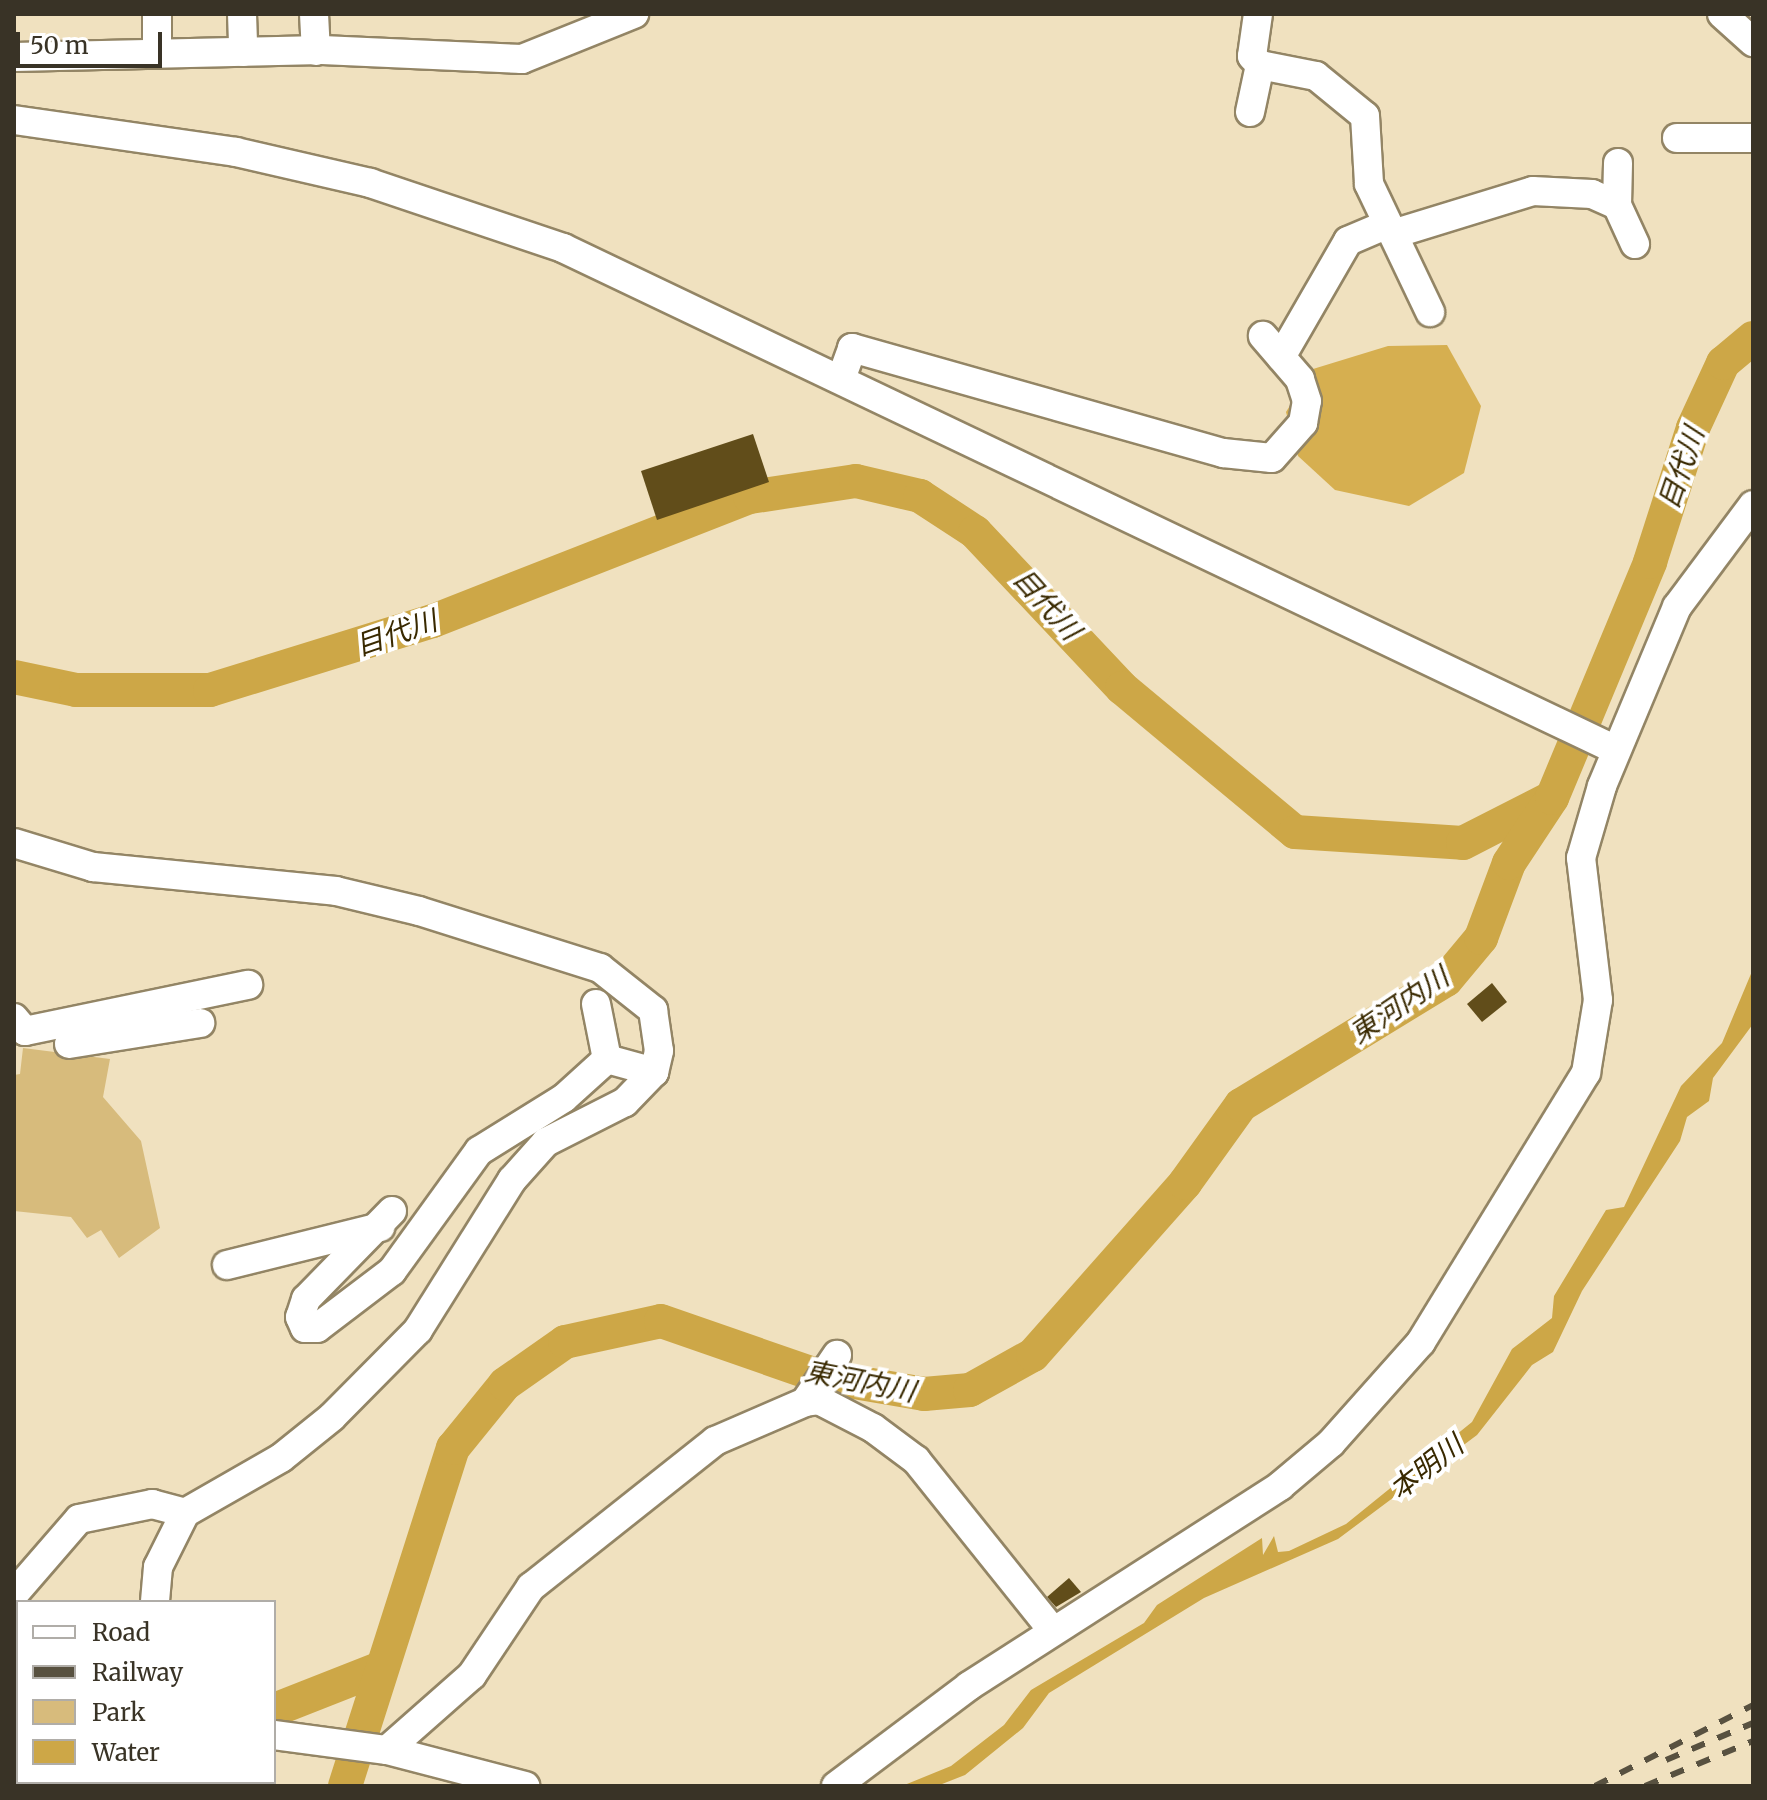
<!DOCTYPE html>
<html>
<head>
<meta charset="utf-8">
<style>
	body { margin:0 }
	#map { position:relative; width:1767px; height:1800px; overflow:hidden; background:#f0e1bf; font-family:Merriweather,"Noto Sans JP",serif }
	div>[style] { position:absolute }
	.green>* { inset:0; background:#d7bb7c }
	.forest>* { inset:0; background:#d6af50 }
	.water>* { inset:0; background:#cda747 }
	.river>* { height:34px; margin:-17px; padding:0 17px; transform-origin:17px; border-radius:17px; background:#cda747 }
	.building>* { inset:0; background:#614d1a }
	.roads { filter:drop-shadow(2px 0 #938565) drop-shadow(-2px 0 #938565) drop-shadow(0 2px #938565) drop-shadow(0 -2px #938565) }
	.minor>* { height:28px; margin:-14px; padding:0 14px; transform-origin:14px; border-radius:14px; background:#fff }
	.rail>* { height:6px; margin-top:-3px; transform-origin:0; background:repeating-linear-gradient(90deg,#585140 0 14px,transparent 0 28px) }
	span { translate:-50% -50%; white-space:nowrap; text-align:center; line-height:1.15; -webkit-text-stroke:8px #fff; paint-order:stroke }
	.water-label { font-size:28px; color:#392900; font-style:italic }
	.frame { position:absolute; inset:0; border:16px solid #393326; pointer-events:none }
	.legend { position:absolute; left:16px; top:1600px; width:260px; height:184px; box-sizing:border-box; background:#fff; border:2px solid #b0ada8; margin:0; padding:10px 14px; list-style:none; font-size:24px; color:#393326 }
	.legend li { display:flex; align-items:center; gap:16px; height:40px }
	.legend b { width:40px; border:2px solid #b0ada8 }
	.scale { position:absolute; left:16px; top:32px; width:146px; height:36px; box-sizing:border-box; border:4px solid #393326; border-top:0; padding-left:10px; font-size:24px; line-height:28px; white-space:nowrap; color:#393326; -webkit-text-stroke:6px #fff; paint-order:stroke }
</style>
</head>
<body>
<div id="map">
	<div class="green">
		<i style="clip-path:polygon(23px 1048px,110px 1059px,103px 1097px,141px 1141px,160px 1228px,119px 1258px,101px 1230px,87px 1238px,71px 1217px,14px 1211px,14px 1075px,20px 1074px)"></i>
	</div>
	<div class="forest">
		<i style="clip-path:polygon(1447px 345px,1481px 406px,1464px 473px,1409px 506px,1335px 490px,1298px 456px,1286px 412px,1313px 369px,1388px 346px)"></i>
	</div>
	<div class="water">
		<i style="clip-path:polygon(1753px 969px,1753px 1024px,1713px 1078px,1709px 1101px,1687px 1117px,1680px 1141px,1582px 1291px,1553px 1352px,1532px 1365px,1477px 1435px,1338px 1539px,1204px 1598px,1049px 1693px,1023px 1728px,965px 1775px,937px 1786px,902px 1786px,951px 1766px,1004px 1725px,1031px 1690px,1144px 1623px,1157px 1605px,1262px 1538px,1263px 1555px,1274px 1536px,1278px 1552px,1289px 1551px,1346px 1524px,1472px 1422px,1512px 1349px,1552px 1318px,1554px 1296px,1606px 1210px,1624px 1207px,1681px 1086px,1722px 1043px)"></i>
	</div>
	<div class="river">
		<i style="left:14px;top:677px;width:63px;rotate:11.8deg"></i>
		<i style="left:76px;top:690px;width:134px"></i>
		<i style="left:210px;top:690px;width:233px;rotate:-17.2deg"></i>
		<i style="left:433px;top:621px;width:340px;rotate:-21.4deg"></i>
		<i style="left:750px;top:497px;width:107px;rotate:-8.6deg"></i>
		<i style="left:856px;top:481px;width:66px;rotate:13.2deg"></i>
		<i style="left:920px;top:496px;width:66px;rotate:33.2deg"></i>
		<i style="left:975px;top:532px;width:214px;rotate:46.7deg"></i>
		<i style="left:1122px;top:688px;width:225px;rotate:39.8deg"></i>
		<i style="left:1295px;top:832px;width:168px;rotate:3.7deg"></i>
		<i style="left:1463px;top:843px;width:97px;rotate:-27.1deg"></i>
		<i style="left:274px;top:1710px;width:112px;rotate:-21.5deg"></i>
		<i style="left:14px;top:1745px;width:4px;rotate:27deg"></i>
		<i style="left:345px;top:1786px;width:355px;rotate:-72.3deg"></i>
		<i style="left:453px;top:1448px;width:82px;rotate:-50.9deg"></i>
		<i style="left:505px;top:1384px;width:73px;rotate:-35deg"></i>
		<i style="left:565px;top:1342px;width:98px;rotate:-12.3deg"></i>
		<i style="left:661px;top:1321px;width:167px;rotate:19.2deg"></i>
		<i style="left:819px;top:1376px;width:107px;rotate:9.7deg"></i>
		<i style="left:924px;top:1394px;width:46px;rotate:-5deg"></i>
		<i style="left:970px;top:1390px;width:72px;rotate:-29.1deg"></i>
		<i style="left:1033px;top:1355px;width:230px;rotate:-48.5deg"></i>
		<i style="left:1185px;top:1183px;width:96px;rotate:-54.3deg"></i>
		<i style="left:1241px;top:1105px;width:240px;rotate:-31.4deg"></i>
		<i style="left:1446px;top:980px;width:55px;rotate:-50.2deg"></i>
		<i style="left:1481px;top:938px;width:80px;rotate:-69.5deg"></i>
		<i style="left:1509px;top:863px;width:78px;rotate:-56.5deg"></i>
		<i style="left:1552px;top:798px;width:256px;rotate:-67.4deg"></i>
		<i style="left:1650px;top:562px;width:141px;rotate:-72.2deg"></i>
		<i style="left:1693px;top:428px;width:72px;rotate:-65.2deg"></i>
		<i style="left:1723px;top:363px;width:39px;rotate:-40deg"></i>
	</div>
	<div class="building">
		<i style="clip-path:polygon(753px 434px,769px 482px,657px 520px,641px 471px)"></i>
		<i style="clip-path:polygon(1492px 983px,1507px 1002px,1482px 1022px,1467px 1004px)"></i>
		<i style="clip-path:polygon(1069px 1578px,1081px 1592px,1056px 1607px,1047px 1597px)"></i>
	</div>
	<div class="roads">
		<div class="minor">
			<i style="left:157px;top:14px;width:40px;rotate:90deg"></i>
			<i style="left:242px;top:14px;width:38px;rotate:88deg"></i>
			<i style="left:314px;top:14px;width:37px;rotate:87deg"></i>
			<i style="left:1722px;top:14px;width:42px;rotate:42.1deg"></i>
			<i style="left:14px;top:57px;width:308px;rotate:-1.3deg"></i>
			<i style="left:322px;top:50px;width:200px;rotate:2.6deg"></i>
			<i style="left:522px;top:59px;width:121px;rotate:-21.9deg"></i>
			<i style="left:1260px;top:65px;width:57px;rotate:11.1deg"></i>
			<i style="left:1316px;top:76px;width:63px;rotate:39.2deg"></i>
			<i style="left:1365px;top:116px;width:68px;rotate:86.6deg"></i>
			<i style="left:1369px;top:184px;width:142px;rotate:64.5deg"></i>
			<i style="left:1250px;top:112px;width:48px;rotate:-78deg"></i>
			<i style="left:1260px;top:65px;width:12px;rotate:-132deg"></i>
			<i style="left:1252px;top:56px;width:42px;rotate:-81.9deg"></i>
			<i style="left:14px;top:120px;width:224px;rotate:8.2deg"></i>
			<i style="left:236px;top:152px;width:138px;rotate:13deg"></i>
			<i style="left:370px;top:183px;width:204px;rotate:18.6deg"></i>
			<i style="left:563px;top:248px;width:1167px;rotate:25.49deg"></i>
			<i style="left:1677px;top:138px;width:76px"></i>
			<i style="left:1617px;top:205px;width:43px;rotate:65.2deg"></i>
			<i style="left:1393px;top:234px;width:146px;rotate:-17.1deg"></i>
			<i style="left:1533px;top:191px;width:59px;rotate:2.9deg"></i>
			<i style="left:1592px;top:194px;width:27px;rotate:24deg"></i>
			<i style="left:1617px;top:205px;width:42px;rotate:-88.6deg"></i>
			<i style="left:1281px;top:357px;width:134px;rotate:-60deg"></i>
			<i style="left:1348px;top:241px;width:43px;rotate:-23deg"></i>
			<i style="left:841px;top:379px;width:33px;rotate:-70deg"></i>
			<i style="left:852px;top:348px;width:386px;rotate:15.8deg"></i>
			<i style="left:1223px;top:453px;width:49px;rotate:5.8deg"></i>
			<i style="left:1272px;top:458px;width:47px;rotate:-48.5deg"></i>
			<i style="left:1303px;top:423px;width:22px;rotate:-80deg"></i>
			<i style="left:1307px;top:401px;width:23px;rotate:-108deg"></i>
			<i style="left:1300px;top:379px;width:57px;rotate:-130.7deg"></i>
			<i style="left:14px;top:843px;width:83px;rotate:16.9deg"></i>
			<i style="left:93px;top:867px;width:244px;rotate:5.6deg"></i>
			<i style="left:336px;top:891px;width:85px;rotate:13.5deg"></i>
			<i style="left:419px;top:911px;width:190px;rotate:17.5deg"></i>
			<i style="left:600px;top:968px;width:68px;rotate:38.4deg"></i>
			<i style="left:653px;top:1010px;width:41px;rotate:81.7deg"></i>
			<i style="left:659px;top:1051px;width:22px;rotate:103deg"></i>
			<i style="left:654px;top:1072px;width:42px;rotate:134deg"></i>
			<i style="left:625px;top:1102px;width:89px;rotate:153.1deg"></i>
			<i style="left:546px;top:1142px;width:51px;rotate:131.8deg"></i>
			<i style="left:512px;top:1180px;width:177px;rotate:122.1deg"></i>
			<i style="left:418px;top:1330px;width:122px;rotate:134.7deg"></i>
			<i style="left:332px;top:1417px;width:65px;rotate:141.2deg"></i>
			<i style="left:281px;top:1458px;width:111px;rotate:150.2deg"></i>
			<i style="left:185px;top:1513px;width:60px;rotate:116.6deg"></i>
			<i style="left:158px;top:1567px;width:35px;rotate:95deg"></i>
			<i style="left:596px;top:1004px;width:56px;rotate:78.7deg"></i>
			<i style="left:607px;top:1059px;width:49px;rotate:15.5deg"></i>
			<i style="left:14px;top:1018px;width:17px;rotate:50deg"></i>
			<i style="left:25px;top:1031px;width:228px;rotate:-11.7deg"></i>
			<i style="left:69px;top:1044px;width:133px;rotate:-9.1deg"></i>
			<i style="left:392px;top:1211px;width:123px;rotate:134.3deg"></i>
			<i style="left:306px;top:1299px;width:19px;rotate:108deg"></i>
			<i style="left:300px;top:1317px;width:12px;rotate:66deg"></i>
			<i style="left:305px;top:1328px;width:12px"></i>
			<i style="left:317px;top:1328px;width:94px;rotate:-37.2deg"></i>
			<i style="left:392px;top:1271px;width:148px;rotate:-54.1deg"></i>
			<i style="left:479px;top:1151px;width:100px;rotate:-31.9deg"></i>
			<i style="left:564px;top:1098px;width:58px;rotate:-42.2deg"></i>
			<i style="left:227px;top:1265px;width:158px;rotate:-13.9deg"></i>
			<i style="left:805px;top:1402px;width:14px;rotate:-8deg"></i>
			<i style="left:819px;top:1400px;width:61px;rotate:27.4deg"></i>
			<i style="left:873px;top:1428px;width:54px;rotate:36.7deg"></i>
			<i style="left:916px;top:1460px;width:219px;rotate:51.3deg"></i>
			<i style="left:14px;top:1594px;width:99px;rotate:-49.1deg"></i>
			<i style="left:79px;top:1519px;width:75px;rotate:-11.6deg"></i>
			<i style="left:152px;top:1504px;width:34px;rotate:15deg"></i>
			<i style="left:274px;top:1735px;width:114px;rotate:7.6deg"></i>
			<i style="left:387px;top:1750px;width:143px;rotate:14.6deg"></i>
			<i style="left:387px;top:1750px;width:113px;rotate:-41.4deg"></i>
			<i style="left:472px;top:1675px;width:106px;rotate:-56.2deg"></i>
			<i style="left:531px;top:1587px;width:235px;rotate:-38.4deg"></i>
			<i style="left:715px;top:1441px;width:98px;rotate:-23.4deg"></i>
			<i style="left:805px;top:1402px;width:57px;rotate:-55.8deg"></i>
			<i style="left:14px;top:1769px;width:4px;rotate:27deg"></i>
			<i style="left:70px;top:1782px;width:31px;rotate:7deg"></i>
			<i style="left:138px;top:1786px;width:31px;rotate:-7deg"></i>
			<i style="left:836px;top:1786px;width:166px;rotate:-36.9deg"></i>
			<i style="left:969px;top:1686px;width:370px;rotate:-32.7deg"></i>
			<i style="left:1280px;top:1486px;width:67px;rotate:-40.1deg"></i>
			<i style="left:1331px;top:1443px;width:135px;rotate:-48.3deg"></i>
			<i style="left:1421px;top:1342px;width:316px;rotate:-58.5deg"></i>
			<i style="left:1586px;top:1073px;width:74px;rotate:-80.7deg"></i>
			<i style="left:1598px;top:1000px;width:143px;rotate:-96.8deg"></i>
			<i style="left:1581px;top:858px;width:75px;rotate:-73.7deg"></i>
			<i style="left:1602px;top:786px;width:194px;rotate:-67.3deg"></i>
			<i style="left:1677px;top:607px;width:127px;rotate:-53.3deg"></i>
		</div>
	</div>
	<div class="rail">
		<i style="left:1666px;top:1760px;width:95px;rotate:-23deg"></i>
		<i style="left:1595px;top:1786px;width:178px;rotate:-27.1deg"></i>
		<i style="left:1645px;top:1786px;width:117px;rotate:-22.6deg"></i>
	</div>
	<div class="water-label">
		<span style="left:1681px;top:468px;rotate:-71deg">目代川</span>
		<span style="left:1047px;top:604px;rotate:48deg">目代川</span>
		<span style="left:396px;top:633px;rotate:-19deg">目代川</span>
		<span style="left:1399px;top:1005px;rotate:-34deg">東河内川</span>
		<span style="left:860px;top:1381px;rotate:11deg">東河内川</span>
		<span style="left:1426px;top:1467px;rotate:-38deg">本明川</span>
	</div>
	<div class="frame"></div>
	<ul class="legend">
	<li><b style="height:10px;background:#fff"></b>Road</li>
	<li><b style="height:10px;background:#585140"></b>Railway</li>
	<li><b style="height:22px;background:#d7bb7c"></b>Park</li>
	<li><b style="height:22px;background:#cda747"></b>Water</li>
	</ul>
	<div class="scale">50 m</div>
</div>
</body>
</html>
